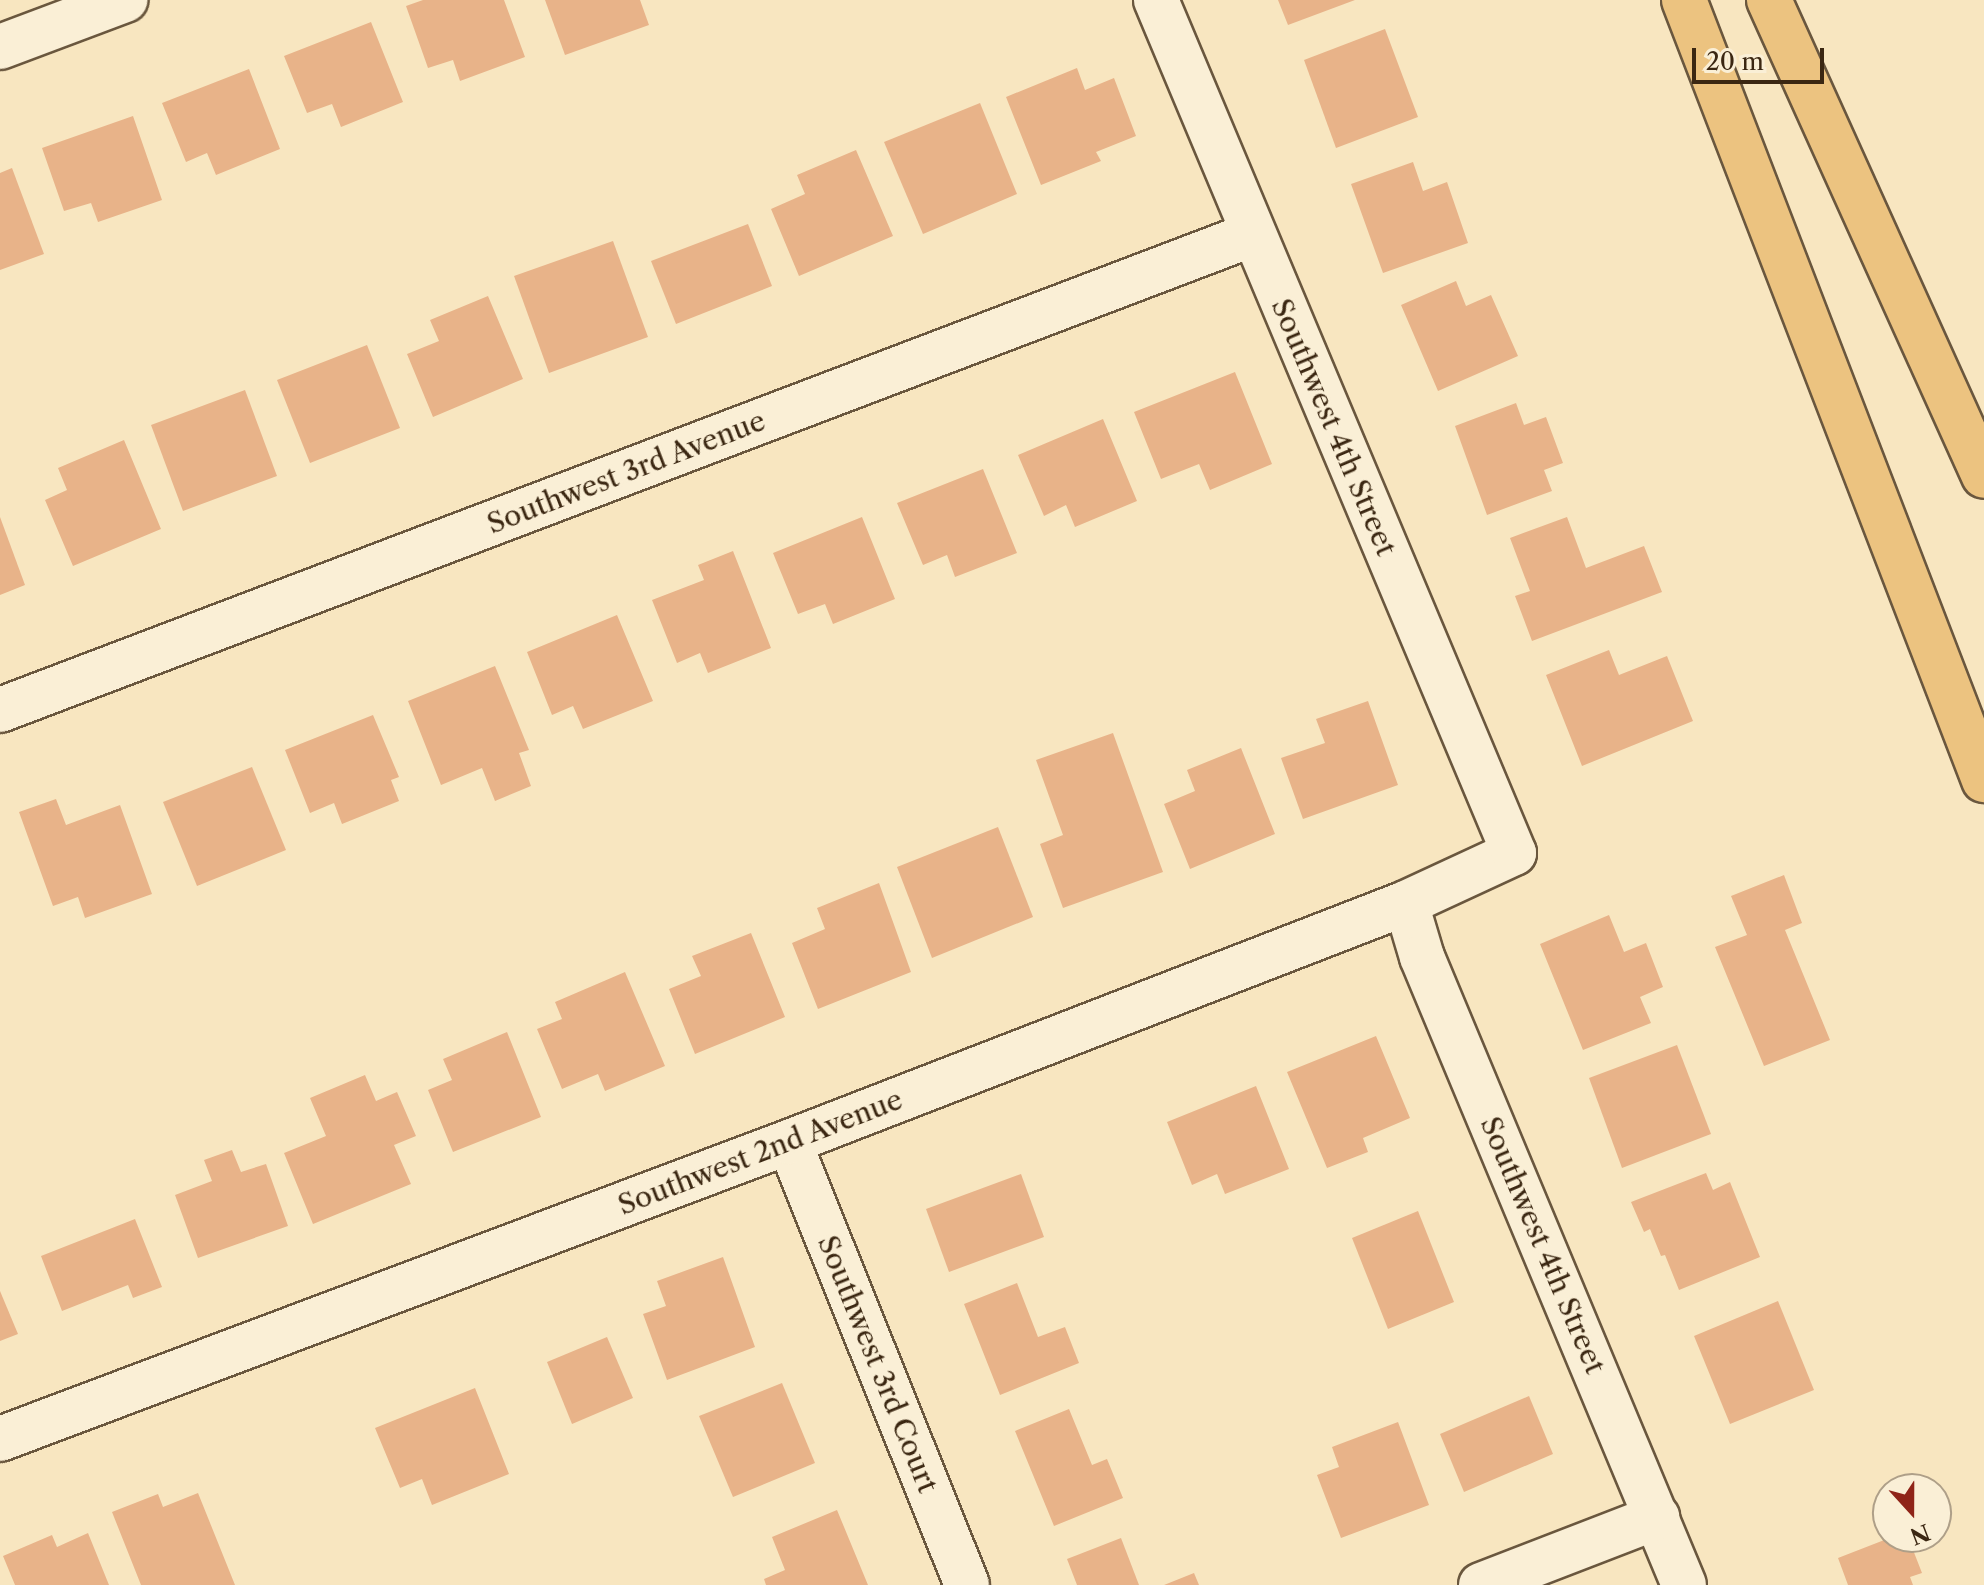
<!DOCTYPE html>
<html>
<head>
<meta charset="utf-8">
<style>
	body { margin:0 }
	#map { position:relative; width:1984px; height:1585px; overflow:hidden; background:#f8e6c0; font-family:"Libre Caslon Text",serif }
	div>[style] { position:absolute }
	.building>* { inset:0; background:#e8b389 }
	.roads { filter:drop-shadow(2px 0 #6a573e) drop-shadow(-2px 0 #6a573e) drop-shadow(0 2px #6a573e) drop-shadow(0 -2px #6a573e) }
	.minor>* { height:44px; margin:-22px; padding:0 22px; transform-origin:22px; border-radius:22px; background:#faefd6 }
	.highway>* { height:44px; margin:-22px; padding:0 22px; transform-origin:22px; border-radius:22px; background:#ecc380 }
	span { translate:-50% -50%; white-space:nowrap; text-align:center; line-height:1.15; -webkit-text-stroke:6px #faefd6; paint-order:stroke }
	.street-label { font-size:28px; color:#3b2712 }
	.north { position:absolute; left:1872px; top:1473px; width:80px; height:80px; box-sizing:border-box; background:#faefd6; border:2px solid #ae9f88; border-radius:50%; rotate:159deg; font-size:22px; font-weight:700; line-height:32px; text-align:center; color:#3b2712 }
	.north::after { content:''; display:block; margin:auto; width:28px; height:36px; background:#8f2418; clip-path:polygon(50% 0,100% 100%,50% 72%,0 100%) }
	.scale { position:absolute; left:1692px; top:48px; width:132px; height:36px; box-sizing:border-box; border:4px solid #3b2712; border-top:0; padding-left:10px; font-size:24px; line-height:28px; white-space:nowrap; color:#3b2712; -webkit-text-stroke:6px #faefd6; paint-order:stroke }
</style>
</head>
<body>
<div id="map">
	<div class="building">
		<i style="clip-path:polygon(423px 0,504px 0,525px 57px,460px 81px,453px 60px,428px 68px,406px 6px)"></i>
		<i style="clip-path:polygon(545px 0,640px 0,649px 25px,565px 55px)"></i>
		<i style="clip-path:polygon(1278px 0,1355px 0,1288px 25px)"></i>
		<i style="clip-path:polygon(371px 22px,403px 102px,341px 127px,332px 104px,307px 113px,284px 56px)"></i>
		<i style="clip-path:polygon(1385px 29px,1418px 117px,1336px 148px,1304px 60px)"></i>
		<i style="clip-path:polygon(1077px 68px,1085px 90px,1114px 78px,1136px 136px,1096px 152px,1101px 161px,1041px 185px,1006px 97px)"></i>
		<i style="clip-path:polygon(249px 69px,280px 149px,216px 175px,207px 153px,186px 162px,162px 103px)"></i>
		<i style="clip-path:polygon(980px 103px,1017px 194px,923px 234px,884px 142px)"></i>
		<i style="clip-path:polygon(133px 116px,162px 200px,98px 222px,91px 203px,64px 211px,42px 148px)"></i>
		<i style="clip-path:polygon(856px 150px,893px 236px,799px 276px,771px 209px,805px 194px,797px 175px)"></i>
		<i style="clip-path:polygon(1413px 162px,1423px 191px,1447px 182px,1468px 243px,1383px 273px,1351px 184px)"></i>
		<i style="clip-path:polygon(12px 168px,44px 254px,0 270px,0 173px)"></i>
		<i style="clip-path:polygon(748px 224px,772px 286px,676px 324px,651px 261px)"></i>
		<i style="clip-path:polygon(613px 241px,648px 337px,549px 373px,514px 276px)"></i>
		<i style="clip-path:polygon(1456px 281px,1466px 306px,1491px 295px,1518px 356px,1438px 391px,1401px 305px)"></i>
		<i style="clip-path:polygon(488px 296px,523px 379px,433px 417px,407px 354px,439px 341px,430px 320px)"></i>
		<i style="clip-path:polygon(367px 345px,400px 428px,310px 463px,277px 380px)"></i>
		<i style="clip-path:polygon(1235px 372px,1272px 464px,1210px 490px,1199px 464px,1161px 479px,1134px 412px)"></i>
		<i style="clip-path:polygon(245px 390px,277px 476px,183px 511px,151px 425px)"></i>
		<i style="clip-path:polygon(1516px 403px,1524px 425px,1546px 417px,1563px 463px,1544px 470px,1552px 491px,1487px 515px,1455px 426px)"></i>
		<i style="clip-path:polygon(1103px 419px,1137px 501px,1075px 527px,1066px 505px,1044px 516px,1018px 455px)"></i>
		<i style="clip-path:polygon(124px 440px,161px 529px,73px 566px,45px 500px,67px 490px,58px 468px)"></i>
		<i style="clip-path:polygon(983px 469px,1017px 553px,955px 577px,947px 555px,923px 565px,897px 503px)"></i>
		<i style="clip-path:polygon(0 517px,25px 585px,0 595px)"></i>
		<i style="clip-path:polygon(862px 517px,895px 599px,833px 624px,825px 604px,798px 614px,773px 553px)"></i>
		<i style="clip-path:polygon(1567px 517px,1586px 568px,1644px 546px,1662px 592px,1532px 641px,1515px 596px,1530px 591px,1510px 538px)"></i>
		<i style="clip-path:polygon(733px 551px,771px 648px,708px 673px,700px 653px,677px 663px,652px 600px,704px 580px,698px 565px)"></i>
		<i style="clip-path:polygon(617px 615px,653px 701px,583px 729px,573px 706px,552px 715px,527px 652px)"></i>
		<i style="clip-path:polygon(1609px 650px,1619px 675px,1667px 656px,1693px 721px,1582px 766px,1546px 675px)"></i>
		<i style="clip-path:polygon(495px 666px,529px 750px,519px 753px,531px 786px,495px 801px,482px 768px,441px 785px,408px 701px)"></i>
		<i style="clip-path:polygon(1368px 701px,1398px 785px,1303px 819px,1281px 758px,1325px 743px,1316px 719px)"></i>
		<i style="clip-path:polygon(373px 715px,399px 777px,391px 780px,399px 801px,342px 824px,334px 803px,310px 813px,285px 750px)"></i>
		<i style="clip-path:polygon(1113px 733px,1163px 872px,1063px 908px,1040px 844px,1063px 835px,1036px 760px)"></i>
		<i style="clip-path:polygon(1241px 748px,1275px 834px,1190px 869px,1164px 804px,1195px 791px,1187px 770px)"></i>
		<i style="clip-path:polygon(252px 767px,286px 850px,197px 886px,163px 802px)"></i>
		<i style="clip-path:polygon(56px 799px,66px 825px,120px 805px,152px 894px,85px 918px,78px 897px,53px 906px,19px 812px)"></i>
		<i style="clip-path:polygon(998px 827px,1033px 917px,932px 958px,897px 867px)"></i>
		<i style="clip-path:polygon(1784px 875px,1802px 923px,1785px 930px,1830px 1040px,1764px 1066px,1715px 947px,1747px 935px,1731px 896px)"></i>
		<i style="clip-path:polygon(879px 883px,911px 972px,818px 1009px,792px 943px,825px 929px,817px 908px)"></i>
		<i style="clip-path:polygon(1609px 915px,1624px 952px,1646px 943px,1663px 987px,1640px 997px,1651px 1023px,1583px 1050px,1540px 944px)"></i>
		<i style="clip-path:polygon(751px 933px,785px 1017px,695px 1054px,669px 989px,701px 976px,692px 956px)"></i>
		<i style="clip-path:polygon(625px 972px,665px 1066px,605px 1091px,598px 1074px,562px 1089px,537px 1029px,562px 1019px,555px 1002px)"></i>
		<i style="clip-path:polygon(507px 1032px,541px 1117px,453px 1152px,428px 1090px,452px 1080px,443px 1059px)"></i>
		<i style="clip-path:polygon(1376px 1036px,1410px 1118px,1363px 1138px,1368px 1152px,1327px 1168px,1287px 1072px)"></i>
		<i style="clip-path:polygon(1677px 1045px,1711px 1134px,1622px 1168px,1589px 1078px)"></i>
		<i style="clip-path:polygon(365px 1075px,376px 1101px,397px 1092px,416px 1136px,394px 1145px,411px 1184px,313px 1224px,284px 1153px,326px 1136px,310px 1098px)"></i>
		<i style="clip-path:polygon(1256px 1086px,1289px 1169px,1225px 1194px,1217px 1174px,1192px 1185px,1167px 1122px)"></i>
		<i style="clip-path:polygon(232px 1150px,241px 1172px,266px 1164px,288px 1226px,198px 1258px,175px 1195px,212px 1181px,204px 1160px)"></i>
		<i style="clip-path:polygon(1706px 1173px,1713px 1190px,1730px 1182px,1760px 1257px,1679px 1290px,1665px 1255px,1661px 1256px,1650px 1229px,1644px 1232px,1631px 1202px)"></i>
		<i style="clip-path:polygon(1021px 1174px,1044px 1237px,949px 1272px,926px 1209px)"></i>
		<i style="clip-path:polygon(1418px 1211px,1454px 1302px,1388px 1329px,1352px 1238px)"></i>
		<i style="clip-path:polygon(135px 1219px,162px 1287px,133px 1298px,128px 1285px,62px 1311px,41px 1256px)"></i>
		<i style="clip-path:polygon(723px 1257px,755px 1347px,667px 1380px,643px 1314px,666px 1306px,657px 1281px)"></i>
		<i style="clip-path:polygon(1017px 1283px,1038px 1337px,1065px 1327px,1079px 1363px,1000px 1395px,964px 1304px)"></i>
		<i style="clip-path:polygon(0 1291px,18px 1334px,0 1341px)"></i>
		<i style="clip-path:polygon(1778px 1301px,1814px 1390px,1730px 1424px,1694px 1336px)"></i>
		<i style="clip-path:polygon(607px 1337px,633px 1398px,572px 1424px,547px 1362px)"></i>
		<i style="clip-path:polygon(782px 1383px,815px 1463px,733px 1497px,699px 1416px)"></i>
		<i style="clip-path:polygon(475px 1388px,509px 1474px,432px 1505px,422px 1479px,400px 1488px,375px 1428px)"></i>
		<i style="clip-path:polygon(1529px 1396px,1553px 1454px,1464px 1492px,1440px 1434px)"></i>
		<i style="clip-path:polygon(1069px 1409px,1092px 1465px,1107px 1459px,1123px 1498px,1054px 1526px,1015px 1431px)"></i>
		<i style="clip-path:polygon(1398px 1422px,1429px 1505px,1341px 1538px,1317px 1475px,1339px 1467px,1332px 1447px)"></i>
		<i style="clip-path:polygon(198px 1493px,235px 1585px,141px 1585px,112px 1512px,158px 1494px,163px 1507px)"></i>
		<i style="clip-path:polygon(837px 1510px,868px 1585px,766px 1585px,764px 1579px,785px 1570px,772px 1537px)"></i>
		<i style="clip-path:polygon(88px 1533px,109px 1585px,15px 1585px,3px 1556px,52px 1535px,57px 1547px)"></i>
		<i style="clip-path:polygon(1892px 1537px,1908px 1537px,1922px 1573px,1910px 1577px,1913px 1585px,1848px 1585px,1838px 1558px)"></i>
		<i style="clip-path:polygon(1121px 1538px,1139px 1585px,1077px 1585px,1067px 1559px)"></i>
		<i style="clip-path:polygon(1194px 1573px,1199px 1585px,1164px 1585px)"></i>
	</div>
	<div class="roads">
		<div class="minor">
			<i style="left:0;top:47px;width:134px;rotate:-20.6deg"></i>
			<i style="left:0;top:710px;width:1340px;rotate:-20.8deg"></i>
			<i style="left:1406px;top:903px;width:56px;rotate:73.5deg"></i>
			<i style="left:1422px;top:957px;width:680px;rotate:67.35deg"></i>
			<i style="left:789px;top:1142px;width:477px;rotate:68.1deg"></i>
			<i style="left:0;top:1439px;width:843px;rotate:-20.63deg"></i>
			<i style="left:789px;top:1142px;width:662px;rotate:-21.17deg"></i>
			<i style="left:1406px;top:903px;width:119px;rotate:-24.8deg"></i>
			<i style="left:1514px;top:853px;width:925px;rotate:-112.77deg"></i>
			<i style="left:1481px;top:1585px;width:189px;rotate:-21.1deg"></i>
		</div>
		<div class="highway">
			<i style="left:1684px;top:0;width:836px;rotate:68.96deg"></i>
			<i style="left:1769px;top:0;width:522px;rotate:65.69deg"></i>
		</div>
	</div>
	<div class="street-label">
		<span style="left:1334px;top:427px;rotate:67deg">Southwest 4th Street</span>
		<span style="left:626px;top:472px;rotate:-21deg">Southwest 3rd Avenue</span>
		<span style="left:760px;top:1152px;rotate:-21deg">Southwest 2nd Avenue</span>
		<span style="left:1543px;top:1245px;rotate:67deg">Southwest 4th Street</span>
		<span style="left:878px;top:1364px;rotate:68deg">Southwest 3rd Court</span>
	</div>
	<div class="north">N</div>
	<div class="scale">20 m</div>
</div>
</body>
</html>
